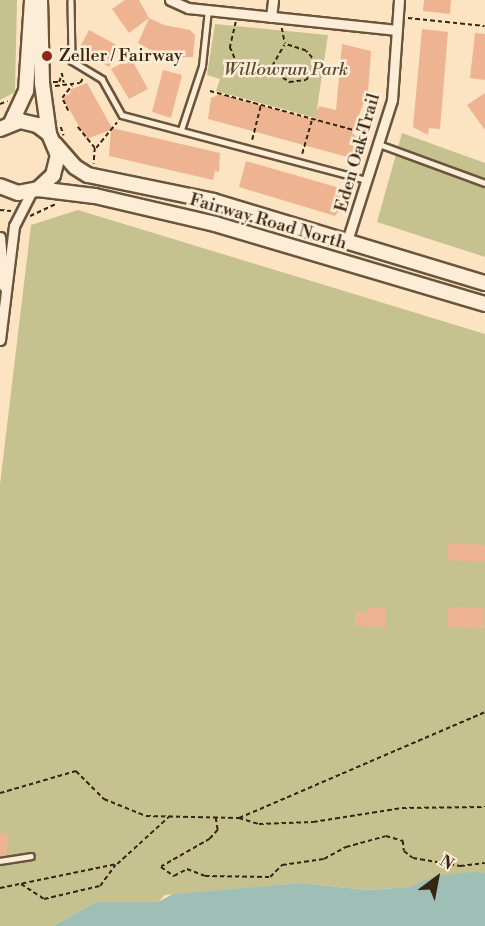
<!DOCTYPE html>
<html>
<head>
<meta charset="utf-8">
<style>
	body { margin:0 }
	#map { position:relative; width:485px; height:926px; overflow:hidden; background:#fce4c2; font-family:"Libre Bodoni",serif }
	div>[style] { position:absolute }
	.green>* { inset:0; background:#c6c28f }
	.water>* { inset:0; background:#9fbeb5 }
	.building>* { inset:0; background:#eeb492 }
	.path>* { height:1.5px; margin-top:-0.75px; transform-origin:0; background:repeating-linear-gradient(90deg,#362510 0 4.5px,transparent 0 7.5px) }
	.roads { filter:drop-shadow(2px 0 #68553c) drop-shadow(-2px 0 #68553c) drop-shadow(0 2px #68553c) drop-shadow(0 -2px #68553c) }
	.lane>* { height:4.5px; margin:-2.25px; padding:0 2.25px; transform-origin:2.25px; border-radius:2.25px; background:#fdedd7 }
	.street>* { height:9px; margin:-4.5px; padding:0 4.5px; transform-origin:4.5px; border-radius:4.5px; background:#fdedd7 }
	.secondary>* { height:14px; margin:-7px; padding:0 7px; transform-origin:7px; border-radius:7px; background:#fdedd7 }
	.dots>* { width:16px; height:16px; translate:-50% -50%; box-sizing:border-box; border:3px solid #fdedd7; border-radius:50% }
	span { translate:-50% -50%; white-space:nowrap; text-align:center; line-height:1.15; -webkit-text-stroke:5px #fdedd7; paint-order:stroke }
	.poi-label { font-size:18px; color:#362510 }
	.left { translate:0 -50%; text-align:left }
	.park-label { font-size:18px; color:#5a4c30; font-style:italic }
	.street-label { font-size:18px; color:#362510 }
	.north { position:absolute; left:407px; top:848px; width:60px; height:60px; -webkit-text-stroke:4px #fdedd7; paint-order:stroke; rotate:32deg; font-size:16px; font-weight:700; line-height:24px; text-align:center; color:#362510 }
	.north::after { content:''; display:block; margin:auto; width:21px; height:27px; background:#362510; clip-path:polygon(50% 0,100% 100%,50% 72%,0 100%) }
</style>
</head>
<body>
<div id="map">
	<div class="green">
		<i style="clip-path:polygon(0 0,17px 0,15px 92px,0 100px)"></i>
		<i style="clip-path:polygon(215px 24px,328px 35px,317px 109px,370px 124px,367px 132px,216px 91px,220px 79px,207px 75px)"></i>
		<i style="clip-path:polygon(402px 133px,485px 163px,485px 257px,377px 222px)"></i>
		<i style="clip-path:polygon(78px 210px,485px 334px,485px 873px,435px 876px,409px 887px,367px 890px,301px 883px,165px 895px,158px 902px,96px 902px,53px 926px,0 926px,0 484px,31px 225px)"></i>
	</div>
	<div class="water">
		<i style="clip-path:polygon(475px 872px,485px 873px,485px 926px,53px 926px,96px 902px,158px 902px,173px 894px,301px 883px,367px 890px,409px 887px,434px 876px)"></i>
	</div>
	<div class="building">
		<i style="clip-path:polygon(125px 0,139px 0,149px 18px,164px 25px,190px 30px,195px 35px,193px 57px,165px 58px,138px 43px,149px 18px,129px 33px,112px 9px)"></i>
		<i style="clip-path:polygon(424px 0,451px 0,450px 14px,423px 11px)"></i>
		<i style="clip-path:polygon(422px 29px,448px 32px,440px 129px,429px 128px,428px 135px,413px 127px)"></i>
		<i style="clip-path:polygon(89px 30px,120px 47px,109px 67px,79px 49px)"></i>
		<i style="clip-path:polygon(475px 33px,485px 34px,485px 80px,470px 78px)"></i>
		<i style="clip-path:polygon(342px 44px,371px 51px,368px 92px,352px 133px,358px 138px,351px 158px,208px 119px,211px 98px,220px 94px,316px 120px,319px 106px,336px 110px)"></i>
		<i style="clip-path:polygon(131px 58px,148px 89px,129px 99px,111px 69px)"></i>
		<i style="clip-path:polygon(163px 70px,182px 75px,171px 118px,152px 112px)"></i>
		<i style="clip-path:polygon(87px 83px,112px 128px,220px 153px,219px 172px,215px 171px,213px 180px,109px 156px,111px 130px,86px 139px,63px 98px,71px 93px,69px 90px)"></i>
		<i style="clip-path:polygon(485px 93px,485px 130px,467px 105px)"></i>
		<i style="clip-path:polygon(246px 161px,343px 189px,341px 208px,335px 216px,239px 187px)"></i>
		<i style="clip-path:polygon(448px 543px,485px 545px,485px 562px,447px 560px)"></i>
		<i style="clip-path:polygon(448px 607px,484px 608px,484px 628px,447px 627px)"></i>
		<i style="clip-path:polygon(367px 608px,386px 608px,386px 627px,355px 626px,355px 612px,367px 613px)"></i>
		<i style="clip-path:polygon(0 833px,9px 834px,6px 855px,0 856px)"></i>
	</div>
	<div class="path">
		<i style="left:408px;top:18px;width:77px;rotate:5.9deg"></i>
		<i style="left:236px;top:22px;width:26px;rotate:103deg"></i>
		<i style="left:230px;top:47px;width:15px;rotate:67deg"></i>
		<i style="left:236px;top:61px;width:36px;rotate:11deg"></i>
		<i style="left:271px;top:68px;width:23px;rotate:38deg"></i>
		<i style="left:289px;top:82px;width:17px;rotate:-7deg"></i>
		<i style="left:306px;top:80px;width:16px;rotate:-60deg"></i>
		<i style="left:314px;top:66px;width:8px;rotate:-104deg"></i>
		<i style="left:312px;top:58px;width:9px;rotate:-131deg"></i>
		<i style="left:306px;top:51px;width:22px;rotate:-162deg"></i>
		<i style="left:282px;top:28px;width:16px;rotate:79deg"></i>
		<i style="left:272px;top:66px;width:24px;rotate:-60deg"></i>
		<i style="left:53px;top:82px;width:6px"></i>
		<i style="left:59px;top:82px;width:9px;rotate:-72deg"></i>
		<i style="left:62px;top:73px;width:10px;rotate:79deg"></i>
		<i style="left:55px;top:86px;width:25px;rotate:-7deg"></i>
		<i style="left:80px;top:83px;width:6px;rotate:-59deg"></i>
		<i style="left:210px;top:91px;width:164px;rotate:15.2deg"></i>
		<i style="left:0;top:104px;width:8px;rotate:-23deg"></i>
		<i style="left:68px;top:111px;width:14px;rotate:-115deg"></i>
		<i style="left:62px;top:98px;width:16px;rotate:-52deg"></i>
		<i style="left:61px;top:127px;width:9px;rotate:72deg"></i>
		<i style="left:78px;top:127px;width:27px;rotate:51deg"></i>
		<i style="left:95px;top:148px;width:16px;rotate:94deg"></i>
		<i style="left:252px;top:140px;width:36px;rotate:-76deg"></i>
		<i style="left:96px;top:148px;width:33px;rotate:-51deg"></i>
		<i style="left:302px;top:154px;width:36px;rotate:-74deg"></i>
		<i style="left:0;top:210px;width:11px;rotate:5deg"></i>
		<i style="left:30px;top:216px;width:29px;rotate:-25deg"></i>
		<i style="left:0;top:793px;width:79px;rotate:-16.1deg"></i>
		<i style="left:76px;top:771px;width:40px;rotate:45deg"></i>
		<i style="left:104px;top:799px;width:45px;rotate:22deg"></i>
		<i style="left:146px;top:816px;width:93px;rotate:1.2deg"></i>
		<i style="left:239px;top:818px;width:21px;rotate:17deg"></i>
		<i style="left:259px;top:824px;width:54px;rotate:-2.1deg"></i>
		<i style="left:313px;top:822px;width:90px;rotate:-8.9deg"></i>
		<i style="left:402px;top:808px;width:83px;rotate:-0.7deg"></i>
		<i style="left:216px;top:818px;width:12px;rotate:81deg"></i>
		<i style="left:218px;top:830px;width:12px;rotate:132deg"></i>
		<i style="left:210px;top:839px;width:56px;rotate:150.3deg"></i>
		<i style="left:161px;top:867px;width:16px;rotate:35deg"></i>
		<i style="left:174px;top:876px;width:15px;rotate:-28deg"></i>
		<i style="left:187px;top:869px;width:19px;rotate:21deg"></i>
		<i style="left:205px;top:876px;width:65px;rotate:0.9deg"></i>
		<i style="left:270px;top:877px;width:17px;rotate:-45deg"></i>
		<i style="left:282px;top:865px;width:42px;rotate:-8.1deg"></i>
		<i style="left:324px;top:859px;width:25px;rotate:-29deg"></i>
		<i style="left:346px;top:847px;width:41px;rotate:-15.4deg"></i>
		<i style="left:386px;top:836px;width:18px;rotate:16deg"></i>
		<i style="left:403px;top:841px;width:10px;rotate:84deg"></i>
		<i style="left:404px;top:851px;width:11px;rotate:38deg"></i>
		<i style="left:413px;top:858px;width:48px;rotate:9.7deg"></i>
		<i style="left:460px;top:866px;width:25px;rotate:-7deg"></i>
		<i style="left:239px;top:818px;width:268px;rotate:-23.3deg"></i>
		<i style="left:21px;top:884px;width:27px;rotate:33deg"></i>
		<i style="left:44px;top:899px;width:57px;rotate:-13.1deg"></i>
		<i style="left:100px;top:886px;width:26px;rotate:-54deg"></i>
		<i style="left:0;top:888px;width:119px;rotate:-11.6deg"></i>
		<i style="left:117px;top:864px;width:74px;rotate:-42.3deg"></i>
	</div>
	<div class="roads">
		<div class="lane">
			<i style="left:71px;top:1px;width:60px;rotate:89deg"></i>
			<i style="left:72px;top:61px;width:35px;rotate:31deg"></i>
			<i style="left:102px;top:79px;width:41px;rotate:60.9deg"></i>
			<i style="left:122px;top:115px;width:253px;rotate:14.9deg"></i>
			<i style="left:181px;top:130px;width:67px;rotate:-71.8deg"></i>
			<i style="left:202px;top:66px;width:56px;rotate:-83.9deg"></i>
			<i style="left:379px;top:144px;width:113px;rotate:20.2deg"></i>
			<i style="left:0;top:861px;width:31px;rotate:-9deg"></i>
		</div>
		<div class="street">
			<i style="left:170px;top:0;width:20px;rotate:24deg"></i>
			<i style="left:188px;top:8px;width:210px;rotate:6deg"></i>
			<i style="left:271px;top:17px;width:17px;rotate:-83deg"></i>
			<i style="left:0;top:237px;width:50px;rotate:85.4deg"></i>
			<i style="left:347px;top:241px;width:148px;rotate:-72.3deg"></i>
			<i style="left:392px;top:100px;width:100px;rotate:-86deg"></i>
			<i style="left:0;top:340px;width:115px;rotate:-83deg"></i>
			<i style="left:14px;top:226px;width:39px;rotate:-63deg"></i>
		</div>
		<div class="secondary">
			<i style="left:40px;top:0;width:83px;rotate:88.6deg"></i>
			<i style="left:42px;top:83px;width:51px;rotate:82.2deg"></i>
			<i style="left:11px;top:123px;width:35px;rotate:-65deg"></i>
			<i style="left:26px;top:91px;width:91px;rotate:-86.2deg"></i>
			<i style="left:0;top:129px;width:22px;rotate:-22deg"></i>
			<i style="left:20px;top:121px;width:17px;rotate:13deg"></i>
			<i style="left:37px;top:125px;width:15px;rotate:37deg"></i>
			<i style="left:49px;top:134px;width:23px;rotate:67deg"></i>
			<i style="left:58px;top:155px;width:21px;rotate:104deg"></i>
			<i style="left:53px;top:175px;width:21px;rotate:137deg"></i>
			<i style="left:38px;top:189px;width:20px;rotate:169deg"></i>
			<i style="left:18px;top:193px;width:19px;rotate:-159deg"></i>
			<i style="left:55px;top:144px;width:30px;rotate:49deg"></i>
			<i style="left:75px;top:167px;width:15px;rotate:32deg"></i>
			<i style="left:88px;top:175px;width:128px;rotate:11.7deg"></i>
			<i style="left:213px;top:201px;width:284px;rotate:16.8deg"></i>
			<i style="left:38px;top:189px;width:57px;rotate:7deg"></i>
			<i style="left:95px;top:196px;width:123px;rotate:13.1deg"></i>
			<i style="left:215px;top:224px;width:282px;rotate:16.5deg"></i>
		</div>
	</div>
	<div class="dots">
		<i style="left:47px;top:56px;background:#8f2418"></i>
	</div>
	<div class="poi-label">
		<span class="left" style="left:59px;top:56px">Zeller / Fairway</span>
	</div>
	<div class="park-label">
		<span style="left:286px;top:70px">Willowrun Park</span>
	</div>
	<div class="street-label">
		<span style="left:358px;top:153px;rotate:-74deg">Eden Oak Trail</span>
		<span style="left:268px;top:222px;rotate:16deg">Fairway Road North</span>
	</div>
	<div class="north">N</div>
</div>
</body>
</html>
